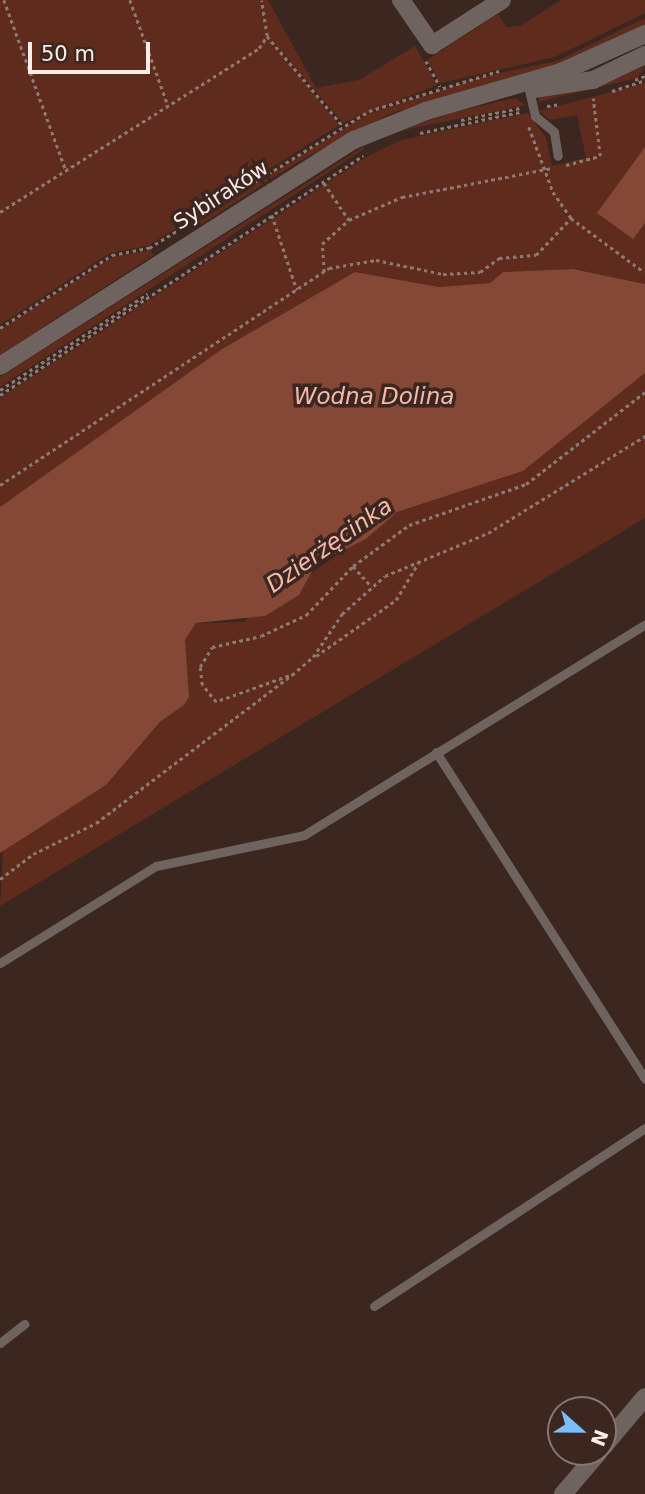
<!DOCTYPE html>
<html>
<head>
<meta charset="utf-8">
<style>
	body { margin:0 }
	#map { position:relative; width:645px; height:1494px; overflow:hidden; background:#3b2620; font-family:"DejaVu Sans",sans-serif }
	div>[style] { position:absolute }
	.green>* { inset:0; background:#5f2b1d }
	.water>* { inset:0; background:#854736 }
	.path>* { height:2.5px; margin-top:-1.25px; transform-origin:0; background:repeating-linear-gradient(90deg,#8d7a75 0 3.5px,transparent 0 7px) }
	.service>* { height:9px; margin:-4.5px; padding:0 4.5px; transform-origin:4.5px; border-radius:4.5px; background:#6f6360 }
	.minor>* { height:18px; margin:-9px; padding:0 9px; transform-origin:9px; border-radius:9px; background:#6f6360 }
	.tertiary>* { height:18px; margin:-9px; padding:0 9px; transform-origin:9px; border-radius:9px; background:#6f6360 }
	span { translate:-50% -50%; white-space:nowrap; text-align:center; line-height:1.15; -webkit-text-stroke:7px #3b2620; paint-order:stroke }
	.street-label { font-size:21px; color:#fcede9 }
	.water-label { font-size:23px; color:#f4baaa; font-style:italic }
	.north { position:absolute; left:547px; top:1396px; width:70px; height:70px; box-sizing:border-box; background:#3b2620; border:2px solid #887670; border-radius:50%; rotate:111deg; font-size:19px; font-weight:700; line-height:28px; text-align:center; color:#fcede9 }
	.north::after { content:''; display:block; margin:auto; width:24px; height:32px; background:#7bbef9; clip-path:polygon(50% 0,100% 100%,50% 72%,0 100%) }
	.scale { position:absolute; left:28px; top:42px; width:122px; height:32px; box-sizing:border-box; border:4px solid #fcede9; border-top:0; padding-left:9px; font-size:21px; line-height:24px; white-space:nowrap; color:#fcede9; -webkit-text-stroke:5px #3b2620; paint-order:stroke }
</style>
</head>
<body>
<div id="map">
	<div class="green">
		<i style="clip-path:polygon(0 0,268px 0,316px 88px,359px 80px,415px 46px,437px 85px,343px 123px,273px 42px,339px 125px,148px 246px,110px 253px,0 325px)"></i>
		<i style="clip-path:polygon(561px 0,645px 0,645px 13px,555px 57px,440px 83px,427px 60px,498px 14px,506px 27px,520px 26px)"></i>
		<i style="clip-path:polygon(645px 18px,645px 28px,538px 73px,392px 113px,296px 163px,196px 228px,192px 222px,370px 113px,481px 77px,557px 61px)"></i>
		<i style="clip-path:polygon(645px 66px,637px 78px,538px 102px,541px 95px,610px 82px)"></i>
		<i style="clip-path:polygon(645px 83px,645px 284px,573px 269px,503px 272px,490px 283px,439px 287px,355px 272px,222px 349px,0 507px,0 398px,368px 156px,401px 140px,528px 113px,546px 138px,552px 166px,586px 158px,577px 115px,550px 120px,539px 111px)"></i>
		<i style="clip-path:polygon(515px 98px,526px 105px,399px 131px,455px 112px)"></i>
		<i style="clip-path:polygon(363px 147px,364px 149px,0 387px,0 377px)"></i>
		<i style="clip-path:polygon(150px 250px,154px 255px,0 355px,0 330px,113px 257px)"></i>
		<i style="clip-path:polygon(645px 373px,645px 518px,0 906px,3px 850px,106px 785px,160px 722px,184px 705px,185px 640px,196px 623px,243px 622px,397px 512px,523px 471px)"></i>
	</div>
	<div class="water">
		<i style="clip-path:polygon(645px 147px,645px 223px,633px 239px,597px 213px)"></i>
		<i style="clip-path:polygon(573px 269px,645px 284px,645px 373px,523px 471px,397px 512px,366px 539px,316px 564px,299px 595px,265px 616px,196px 623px,185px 640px,189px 697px,184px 705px,160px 722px,106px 785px,0 853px,0 507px,222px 349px,355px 272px,439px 287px,490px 283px,503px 272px)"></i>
	</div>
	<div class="path">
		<i style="left:4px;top:0;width:181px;rotate:70deg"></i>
		<i style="left:130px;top:0;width:112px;rotate:70.1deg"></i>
		<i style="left:267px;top:36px;width:116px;rotate:49.9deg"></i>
		<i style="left:426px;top:61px;width:29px;rotate:61deg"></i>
		<i style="left:635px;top:80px;width:11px;rotate:-22deg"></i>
		<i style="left:612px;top:91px;width:35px;rotate:-18deg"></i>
		<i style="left:547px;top:106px;width:14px;rotate:-8deg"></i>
		<i style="left:461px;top:120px;width:60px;rotate:-11.5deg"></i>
		<i style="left:529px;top:127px;width:69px;rotate:69.7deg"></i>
		<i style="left:553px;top:192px;width:32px;rotate:55deg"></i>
		<i style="left:571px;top:218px;width:91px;rotate:36.5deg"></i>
		<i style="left:420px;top:133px;width:102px;rotate:-11.9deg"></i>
		<i style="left:566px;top:165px;width:35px;rotate:-15deg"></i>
		<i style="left:600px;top:156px;width:58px;rotate:-96.9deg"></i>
		<i style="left:324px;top:183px;width:45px;rotate:56deg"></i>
		<i style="left:349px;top:220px;width:58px;rotate:-23.5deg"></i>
		<i style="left:402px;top:197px;width:153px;rotate:-10.9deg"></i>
		<i style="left:0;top:212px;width:307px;rotate:-32.3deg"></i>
		<i style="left:259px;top:48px;width:14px;rotate:-56deg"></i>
		<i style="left:267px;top:36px;width:36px;rotate:-99deg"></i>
		<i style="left:272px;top:215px;width:79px;rotate:71.6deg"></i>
		<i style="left:324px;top:272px;width:28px;rotate:-94deg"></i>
		<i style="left:322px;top:244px;width:36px;rotate:-42deg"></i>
		<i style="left:0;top:328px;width:134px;rotate:-33.1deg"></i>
		<i style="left:112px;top:255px;width:38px;rotate:-11deg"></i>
		<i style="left:149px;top:248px;width:259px;rotate:-31.9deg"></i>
		<i style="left:369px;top:111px;width:136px;rotate:-17.1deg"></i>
		<i style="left:0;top:390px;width:176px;rotate:-33.1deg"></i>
		<i style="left:0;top:395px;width:435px;rotate:-33.4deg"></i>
		<i style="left:0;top:485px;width:394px;rotate:-33.4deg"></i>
		<i style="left:329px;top:268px;width:48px;rotate:-9.7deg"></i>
		<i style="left:376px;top:260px;width:68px;rotate:11.8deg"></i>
		<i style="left:443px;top:274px;width:37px;rotate:-3deg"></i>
		<i style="left:480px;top:272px;width:24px;rotate:-36deg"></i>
		<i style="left:499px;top:258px;width:37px;rotate:-5deg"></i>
		<i style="left:536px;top:255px;width:51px;rotate:-46.6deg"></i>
		<i style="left:353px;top:566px;width:28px;rotate:48deg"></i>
		<i style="left:316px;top:656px;width:98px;rotate:-35deg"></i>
		<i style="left:396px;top:600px;width:47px;rotate:-59deg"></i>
		<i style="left:289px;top:676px;width:77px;rotate:160.4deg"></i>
		<i style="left:216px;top:702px;width:22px;rotate:-129deg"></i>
		<i style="left:202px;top:685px;width:18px;rotate:-96deg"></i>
		<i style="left:200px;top:667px;width:23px;rotate:-59deg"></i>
		<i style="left:212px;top:647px;width:50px;rotate:-12.7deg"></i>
		<i style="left:261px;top:636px;width:50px;rotate:-25deg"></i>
		<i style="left:306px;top:615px;width:68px;rotate:-46.2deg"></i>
		<i style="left:353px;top:566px;width:69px;rotate:-36.2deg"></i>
		<i style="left:409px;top:525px;width:124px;rotate:-19.3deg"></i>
		<i style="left:526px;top:484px;width:150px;rotate:-37.7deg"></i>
		<i style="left:0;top:879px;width:41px;rotate:-37.1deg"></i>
		<i style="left:33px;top:854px;width:70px;rotate:-26.2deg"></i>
		<i style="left:96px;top:823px;width:246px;rotate:-37.1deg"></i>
		<i style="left:292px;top:675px;width:28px;rotate:-41deg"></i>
		<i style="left:313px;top:657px;width:52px;rotate:-56deg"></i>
		<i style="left:342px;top:614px;width:57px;rotate:-41.5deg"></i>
		<i style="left:385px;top:576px;width:112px;rotate:-22.7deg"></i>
		<i style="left:488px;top:533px;width:185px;rotate:-31.7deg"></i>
	</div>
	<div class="service">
		<i style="left:529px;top:90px;width:27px;rotate:77deg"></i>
		<i style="left:535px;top:116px;width:25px;rotate:40deg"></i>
		<i style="left:554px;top:132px;width:24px;rotate:81deg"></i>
		<i style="left:436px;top:752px;width:388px;rotate:57.4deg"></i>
		<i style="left:0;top:963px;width:184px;rotate:-31.9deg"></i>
		<i style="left:156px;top:866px;width:151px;rotate:-11.8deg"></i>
		<i style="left:304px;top:835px;width:401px;rotate:-31.7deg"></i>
		<i style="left:374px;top:1306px;width:324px;rotate:-33.3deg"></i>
		<i style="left:0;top:1343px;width:31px;rotate:-38deg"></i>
	</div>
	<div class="minor">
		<i style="left:401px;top:0;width:55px;rotate:55.4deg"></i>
		<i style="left:432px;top:45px;width:83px;rotate:-32.7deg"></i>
	</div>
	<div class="tertiary">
		<i style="left:534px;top:89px;width:60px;rotate:-8.7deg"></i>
		<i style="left:593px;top:80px;width:58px;rotate:-25.7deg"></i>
		<i style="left:0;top:366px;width:420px;rotate:-32.6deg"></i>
		<i style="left:354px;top:140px;width:78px;rotate:-21.9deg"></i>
		<i style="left:426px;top:111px;width:141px;rotate:-16.1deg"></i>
		<i style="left:561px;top:72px;width:92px;rotate:-24.3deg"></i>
		<i style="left:603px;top:1447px;width:65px;rotate:-50deg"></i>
		<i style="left:563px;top:1494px;width:55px;rotate:-49.4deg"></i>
	</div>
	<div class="street-label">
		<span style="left:221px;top:195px;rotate:-33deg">Sybiraków</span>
	</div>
	<div class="water-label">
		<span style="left:374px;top:396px">Wodna Dolina</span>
		<span style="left:329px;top:545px;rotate:-35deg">Dzierżęcinka</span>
	</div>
	<div class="north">N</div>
	<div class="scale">50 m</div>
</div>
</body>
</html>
